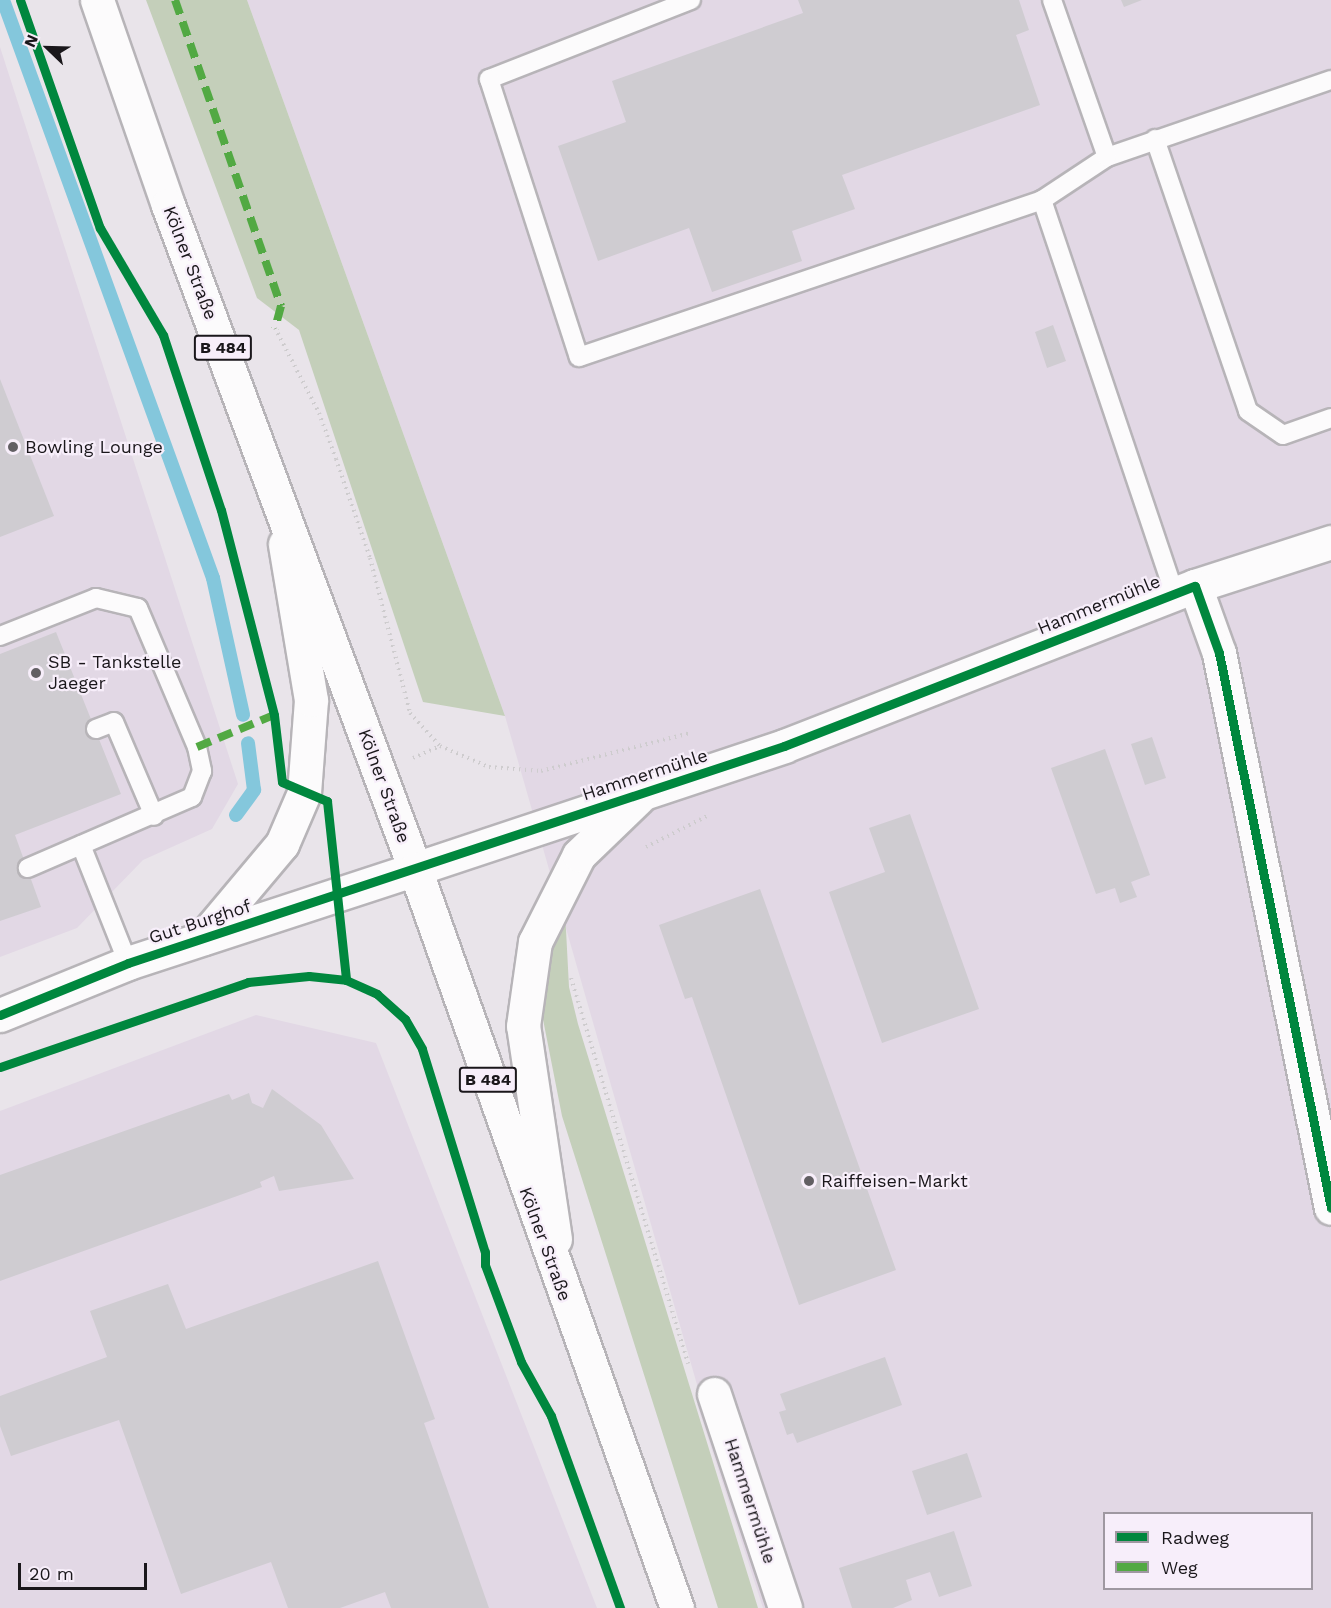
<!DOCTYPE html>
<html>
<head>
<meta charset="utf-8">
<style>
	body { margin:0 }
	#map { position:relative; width:1331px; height:1608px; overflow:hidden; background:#e9e4ea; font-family:"Work Sans",sans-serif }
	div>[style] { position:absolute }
	.built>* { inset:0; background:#e2d8e5 }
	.green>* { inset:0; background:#c4cfba }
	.stream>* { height:14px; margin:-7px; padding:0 7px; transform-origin:7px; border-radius:7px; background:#84c7dc }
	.building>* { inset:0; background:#cfccd1 }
	.path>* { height:4px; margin-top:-2px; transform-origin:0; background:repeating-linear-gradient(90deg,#ceccce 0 1.5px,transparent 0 6px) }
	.roads { filter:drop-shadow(2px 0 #b7b4b8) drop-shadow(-2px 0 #b7b4b8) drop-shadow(0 2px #b7b4b8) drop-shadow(0 -2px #b7b4b8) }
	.lane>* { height:18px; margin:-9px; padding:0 9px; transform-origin:9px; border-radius:9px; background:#fcfbfc }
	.street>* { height:33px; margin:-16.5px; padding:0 16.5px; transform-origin:16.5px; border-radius:16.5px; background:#fcfbfc }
	.secondary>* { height:33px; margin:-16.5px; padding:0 16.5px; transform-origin:16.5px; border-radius:16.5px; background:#fcfbfc }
	.primary>* { height:33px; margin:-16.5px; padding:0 16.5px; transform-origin:16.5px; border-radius:16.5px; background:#fcfbfc }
	.quiet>* { height:8px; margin-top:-4px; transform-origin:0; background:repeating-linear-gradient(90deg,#52a943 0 15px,transparent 0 23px) }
	.cycleway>* { height:9px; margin:-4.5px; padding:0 4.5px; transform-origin:4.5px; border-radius:4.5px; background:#00873e }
	.dots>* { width:16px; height:16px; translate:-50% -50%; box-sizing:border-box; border:3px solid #f7eefa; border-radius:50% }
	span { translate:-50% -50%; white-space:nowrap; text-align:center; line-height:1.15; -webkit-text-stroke:4.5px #f7eefa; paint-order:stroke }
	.shield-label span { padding:2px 4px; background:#f7eefa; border:2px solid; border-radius:4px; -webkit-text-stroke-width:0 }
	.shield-label { font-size:16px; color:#1a171b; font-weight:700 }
	.street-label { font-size:18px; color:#1a171b }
	.poi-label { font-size:18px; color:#1a171b }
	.left { translate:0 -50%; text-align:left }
	.legend { position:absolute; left:1103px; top:1512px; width:210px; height:78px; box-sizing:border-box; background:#f7eefa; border:2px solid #9f98a1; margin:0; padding:8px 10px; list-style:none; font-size:18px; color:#1a171b }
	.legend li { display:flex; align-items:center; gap:12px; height:30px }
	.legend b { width:30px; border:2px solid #9f98a1 }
	.north { position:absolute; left:18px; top:18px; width:60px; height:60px; -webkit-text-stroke:4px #f7eefa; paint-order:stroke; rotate:293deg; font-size:16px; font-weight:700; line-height:24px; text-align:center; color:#1a171b }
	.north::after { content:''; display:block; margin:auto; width:21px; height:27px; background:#1a171b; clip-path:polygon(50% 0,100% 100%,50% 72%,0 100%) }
	.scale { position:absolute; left:18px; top:1563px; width:129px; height:27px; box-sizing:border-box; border:3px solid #1a171b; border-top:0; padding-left:8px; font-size:18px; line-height:21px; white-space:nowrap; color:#1a171b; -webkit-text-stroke:4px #f7eefa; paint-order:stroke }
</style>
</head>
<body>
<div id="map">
	<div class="built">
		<i style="clip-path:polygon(evenodd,247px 0,1331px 0,1331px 1608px,763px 1608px,697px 1404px,702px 1402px,505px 716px,247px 0,1104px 1514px,1312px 1514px,1312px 1588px,1104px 1588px,1104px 1514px)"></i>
		<i style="clip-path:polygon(0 47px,238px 784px,212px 829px,143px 860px,77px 928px,0 957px)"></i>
		<i style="clip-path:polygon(256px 1015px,376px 1043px,597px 1608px,0 1608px,0 1111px)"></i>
	</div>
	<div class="green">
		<i style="clip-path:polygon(146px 0,247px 0,505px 716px,423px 702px,299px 330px,257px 298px)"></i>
		<i style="clip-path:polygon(565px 911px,569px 987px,578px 1024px,758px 1608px,718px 1608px,562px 1116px,539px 999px,548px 949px)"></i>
	</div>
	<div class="stream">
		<i style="left:3px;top:0;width:615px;rotate:70.03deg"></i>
		<i style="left:213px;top:578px;width:140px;rotate:77.6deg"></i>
		<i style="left:236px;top:815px;width:31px;rotate:-54deg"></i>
		<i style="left:254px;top:790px;width:47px;rotate:-97.3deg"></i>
	</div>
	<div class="building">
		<i style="clip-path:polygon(798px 0,1019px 0,1029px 30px,1016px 35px,1040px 105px,842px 175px,855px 209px,792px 231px,802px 261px,712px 292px,689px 228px,598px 261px,558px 146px,626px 122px,612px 81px,803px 13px)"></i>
		<i style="clip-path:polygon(1121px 0,1142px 0,1124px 7px)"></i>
		<i style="clip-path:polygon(1053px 325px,1066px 361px,1047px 368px,1035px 332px)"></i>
		<i style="clip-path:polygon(0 379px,54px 516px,0 537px)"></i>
		<i style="clip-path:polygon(56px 632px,121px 794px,15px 835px,41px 907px,0 921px,0 654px)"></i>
		<i style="clip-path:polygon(1152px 737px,1166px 778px,1145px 785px,1131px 744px)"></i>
		<i style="clip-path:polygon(1105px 749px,1150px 875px,1131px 882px,1137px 897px,1120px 903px,1115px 888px,1096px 894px,1051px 768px)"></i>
		<i style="clip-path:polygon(910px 814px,979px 1009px,882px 1043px,829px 892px,885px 872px,869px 828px)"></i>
		<i style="clip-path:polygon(760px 889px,896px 1270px,799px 1305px,692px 997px,685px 999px,659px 925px)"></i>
		<i style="clip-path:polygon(272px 1089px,321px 1125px,354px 1179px,279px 1191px,274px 1176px,260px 1182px,262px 1187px,0 1281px,0 1175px,229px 1094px,232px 1100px,249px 1093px,252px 1103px,263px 1108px)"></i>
		<i style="clip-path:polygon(378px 1261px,435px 1419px,424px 1423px,489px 1608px,391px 1608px,385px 1592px,340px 1608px,288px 1608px,271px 1562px,181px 1594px,119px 1420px,11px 1456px,0 1426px,0 1396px,107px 1357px,90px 1311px,168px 1284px,186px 1329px)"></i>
		<i style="clip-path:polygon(885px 1357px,902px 1405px,797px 1443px,793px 1433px,787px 1435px,779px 1412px,786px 1410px,780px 1394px)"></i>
		<i style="clip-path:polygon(967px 1453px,982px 1497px,927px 1515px,912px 1471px)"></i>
		<i style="clip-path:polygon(954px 1531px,972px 1586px,939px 1597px,930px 1572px,906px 1580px,912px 1600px,893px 1608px,852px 1608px,839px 1568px)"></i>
	</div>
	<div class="path">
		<i style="left:275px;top:328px;width:96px;rotate:62.6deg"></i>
		<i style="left:319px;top:413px;width:49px;rotate:69.7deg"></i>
		<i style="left:336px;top:459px;width:105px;rotate:71deg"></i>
		<i style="left:370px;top:558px;width:160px;rotate:75.5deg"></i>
		<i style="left:410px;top:713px;width:45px;rotate:47.7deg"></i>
		<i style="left:440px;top:746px;width:53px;rotate:23.2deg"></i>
		<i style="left:489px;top:767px;width:52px;rotate:4.4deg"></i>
		<i style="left:541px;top:771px;width:154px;rotate:-14.3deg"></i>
		<i style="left:413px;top:758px;width:30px;rotate:-24deg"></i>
		<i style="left:646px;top:847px;width:71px;rotate:-26.9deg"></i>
		<i style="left:571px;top:978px;width:403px;rotate:73.1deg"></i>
	</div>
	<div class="roads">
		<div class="lane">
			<i style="left:691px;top:0;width:217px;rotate:158.6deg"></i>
			<i style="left:489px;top:79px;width:292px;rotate:72.1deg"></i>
			<i style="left:579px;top:357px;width:489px;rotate:-18.7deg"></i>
			<i style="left:1042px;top:200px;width:78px;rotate:-33.5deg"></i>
			<i style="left:1107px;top:157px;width:237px;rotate:-19deg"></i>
			<i style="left:1052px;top:0;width:166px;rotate:70.7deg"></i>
			<i style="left:1155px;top:139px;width:287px;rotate:71.1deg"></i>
			<i style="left:1248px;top:411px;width:42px;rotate:34.4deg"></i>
			<i style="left:1283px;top:435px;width:51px;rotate:-19.5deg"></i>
			<i style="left:1042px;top:200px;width:414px;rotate:71.4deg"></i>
			<i style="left:0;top:636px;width:103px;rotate:-21.6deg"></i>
			<i style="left:96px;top:598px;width:43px;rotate:13.4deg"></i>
			<i style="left:138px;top:608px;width:151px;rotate:67deg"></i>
			<i style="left:197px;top:747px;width:25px;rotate:78deg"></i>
			<i style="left:202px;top:771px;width:28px;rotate:111deg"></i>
			<i style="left:192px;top:797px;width:179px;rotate:156.6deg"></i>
			<i style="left:96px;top:729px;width:19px;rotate:-21deg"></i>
			<i style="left:114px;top:722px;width:102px;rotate:66.9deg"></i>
			<i style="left:81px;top:845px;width:127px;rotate:68.3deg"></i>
		</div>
		<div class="street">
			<i style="left:1195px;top:586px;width:143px;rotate:-17.9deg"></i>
			<i style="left:415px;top:869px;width:389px;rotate:-18.4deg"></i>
			<i style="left:784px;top:746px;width:441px;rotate:-21.3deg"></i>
			<i style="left:1195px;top:586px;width:71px;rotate:70.3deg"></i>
			<i style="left:1219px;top:653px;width:566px;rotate:78.59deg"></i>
			<i style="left:203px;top:938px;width:123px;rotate:-50deg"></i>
			<i style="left:282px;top:844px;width:56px;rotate:-66.7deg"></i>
			<i style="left:304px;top:793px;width:93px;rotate:-85.7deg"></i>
			<i style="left:311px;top:700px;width:158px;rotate:-99.5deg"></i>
			<i style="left:555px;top:1239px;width:215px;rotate:-98.5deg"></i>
			<i style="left:523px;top:1026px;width:85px;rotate:-81.9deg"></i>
			<i style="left:535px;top:942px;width:97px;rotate:-63.2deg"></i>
			<i style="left:579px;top:855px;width:82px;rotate:-44deg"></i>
			<i style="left:714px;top:1394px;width:225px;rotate:71.6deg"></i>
		</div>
		<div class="secondary">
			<i style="left:0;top:1015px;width:138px;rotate:-22.1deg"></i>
			<i style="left:128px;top:963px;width:302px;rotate:-18.1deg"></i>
		</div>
		<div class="primary">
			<i style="left:97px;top:0;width:217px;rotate:70.9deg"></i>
			<i style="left:168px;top:205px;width:708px;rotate:69.6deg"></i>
			<i style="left:415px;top:869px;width:784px;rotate:70.48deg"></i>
		</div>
	</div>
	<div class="quiet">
		<i style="left:175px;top:0;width:324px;rotate:70.9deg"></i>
		<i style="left:281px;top:306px;width:23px;rotate:105deg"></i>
		<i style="left:197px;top:747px;width:83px;rotate:-22.6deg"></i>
	</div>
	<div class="cycleway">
		<i style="left:20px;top:0;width:242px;rotate:70.7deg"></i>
		<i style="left:100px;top:228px;width:124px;rotate:59.5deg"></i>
		<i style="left:163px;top:335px;width:184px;rotate:71.7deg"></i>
		<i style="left:221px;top:510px;width:212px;rotate:75.5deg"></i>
		<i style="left:274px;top:715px;width:67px;rotate:83.2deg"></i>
		<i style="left:282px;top:782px;width:49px;rotate:22.9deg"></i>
		<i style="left:327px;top:801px;width:180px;rotate:83.9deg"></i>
		<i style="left:346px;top:980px;width:34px;rotate:24deg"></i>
		<i style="left:377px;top:994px;width:38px;rotate:42deg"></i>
		<i style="left:405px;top:1019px;width:34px;rotate:60deg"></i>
		<i style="left:422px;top:1049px;width:213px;rotate:72.8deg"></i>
		<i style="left:485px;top:1252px;width:13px;rotate:90deg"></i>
		<i style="left:485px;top:1265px;width:103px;rotate:69.6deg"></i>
		<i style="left:521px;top:1362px;width:62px;rotate:60.9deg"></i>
		<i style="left:551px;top:1416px;width:204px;rotate:70.2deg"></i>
		<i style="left:0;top:1015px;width:138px;rotate:-22.1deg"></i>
		<i style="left:128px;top:963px;width:691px;rotate:-18.3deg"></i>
		<i style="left:784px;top:746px;width:441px;rotate:-21.3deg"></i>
		<i style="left:1195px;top:586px;width:71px;rotate:70.3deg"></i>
		<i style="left:1219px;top:653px;width:566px;rotate:78.59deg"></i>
		<i style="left:0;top:1067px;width:262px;rotate:-18.9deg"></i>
		<i style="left:248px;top:982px;width:61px;rotate:-5.6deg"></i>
		<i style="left:309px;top:976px;width:37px;rotate:6deg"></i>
	</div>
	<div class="dots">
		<i style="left:13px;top:447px;background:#625f63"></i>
		<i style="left:36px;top:673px;background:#625f63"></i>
		<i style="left:809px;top:1181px;background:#625f63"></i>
	</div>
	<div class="shield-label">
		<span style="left:223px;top:348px">B 484</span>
		<span style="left:488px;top:1080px">B 484</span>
	</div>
	<div class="street-label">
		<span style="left:190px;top:263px;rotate:69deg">Kölner Straße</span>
		<span style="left:1099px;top:605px;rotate:-22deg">Hammermühle</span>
		<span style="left:645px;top:775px;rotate:-18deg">Hammermühle</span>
		<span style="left:384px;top:786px;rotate:70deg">Kölner Straße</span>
		<span style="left:200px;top:922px;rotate:-18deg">Gut Burghof</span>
		<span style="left:545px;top:1244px;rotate:70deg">Kölner Straße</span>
		<span style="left:750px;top:1501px;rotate:72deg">Hammermühle</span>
	</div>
	<div class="poi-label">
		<span class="left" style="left:25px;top:447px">Bowling Lounge</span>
		<span class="left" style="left:48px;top:673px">SB - Tankstelle<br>Jaeger</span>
		<span class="left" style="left:821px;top:1181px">Raiffeisen-Markt</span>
	</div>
	<ul class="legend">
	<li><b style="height:8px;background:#00873e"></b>Radweg</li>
	<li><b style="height:8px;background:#52a943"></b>Weg</li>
	</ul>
	<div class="north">N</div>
	<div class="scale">20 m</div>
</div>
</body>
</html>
